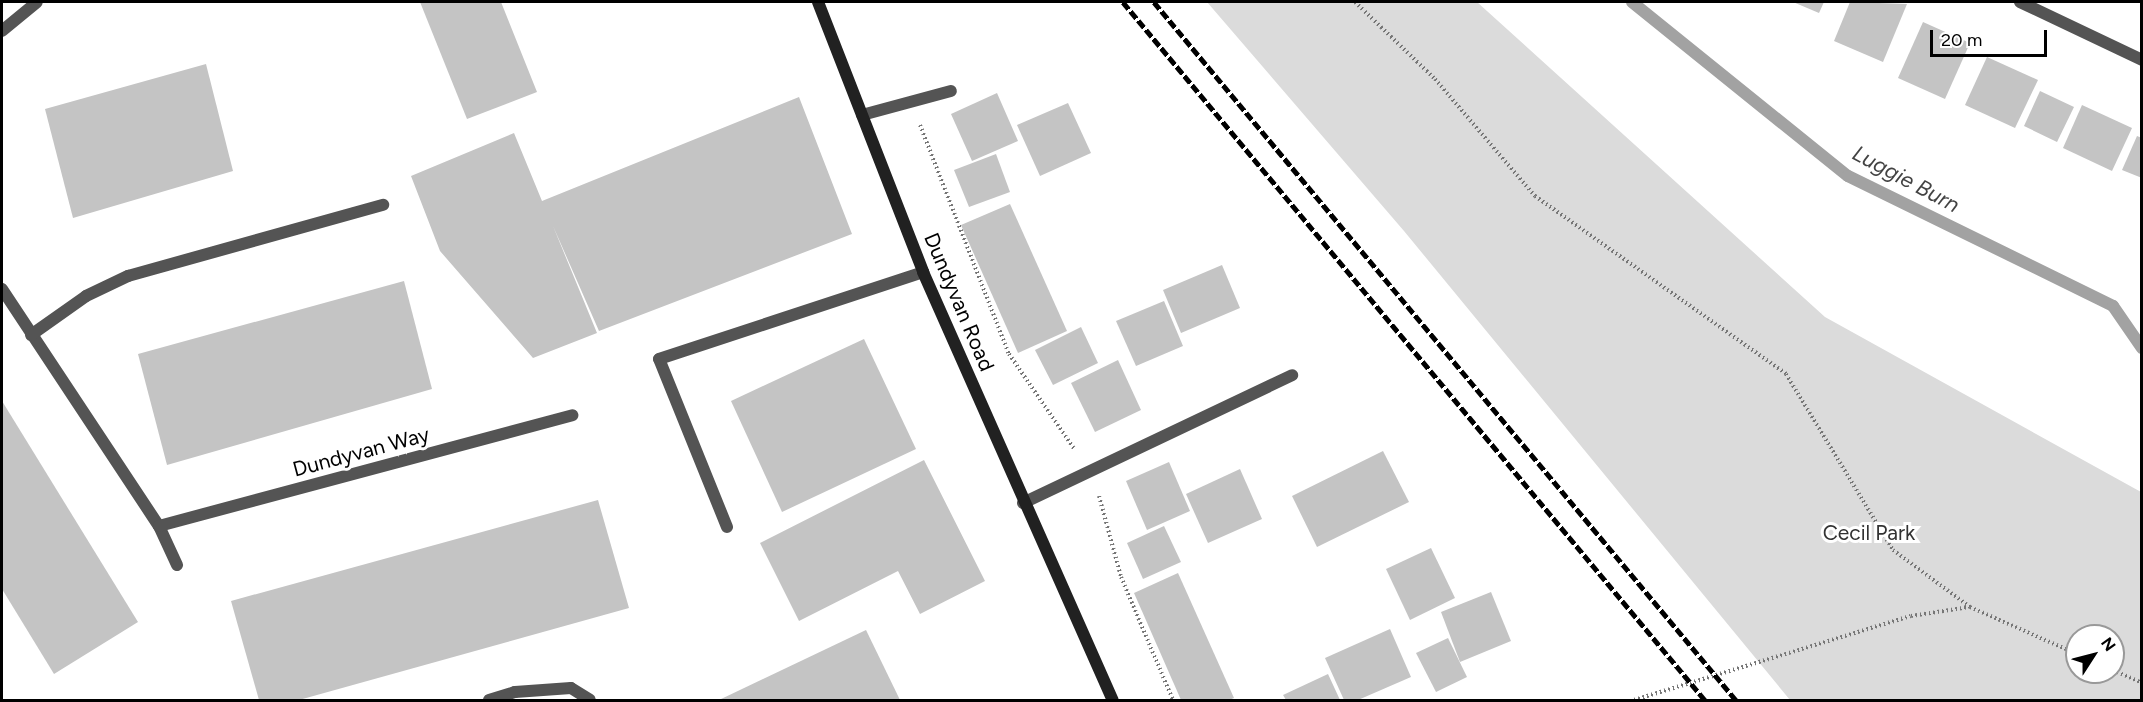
<!DOCTYPE html>
<html>
<head>
<meta charset="utf-8">
<style>
	body { margin:0 }
	#map { position:relative; width:2143px; height:702px; overflow:hidden; background:#fff; font-family:Figtree,sans-serif }
	div>[style] { position:absolute }
	.green>* { inset:0; background:#dbdbdb }
	.stream>* { height:12px; margin:-6px; padding:0 6px; transform-origin:6px; border-radius:6px; background:#a2a2a2 }
	.building>* { inset:0; background:#c4c4c4 }
	.path>* { height:4px; margin-top:-2px; transform-origin:0; background:repeating-linear-gradient(90deg,#767676 0 1.5px,transparent 0 4.5px) }
	.service>* { height:12px; margin:-6px; padding:0 6px; transform-origin:6px; border-radius:6px; background:#545454 }
	.minor>* { height:12px; margin:-6px; padding:0 6px; transform-origin:6px; border-radius:6px; background:#545454 }
	.secondary>* { height:12px; margin:-6px; padding:0 6px; transform-origin:6px; border-radius:6px; background:#212121 }
	.rail>* { height:4.5px; margin-top:-2.25px; transform-origin:0; background:repeating-linear-gradient(90deg,#000 0 9px,transparent 0 12px) }
	span { translate:-50% -50%; white-space:nowrap; text-align:center; line-height:1.15; -webkit-text-stroke:6px #fff; paint-order:stroke }
	.street-label { font-size:21px; color:#000 }
	.park-label { font-size:21px; color:#323232 }
	.water-label { font-size:22px; color:#434343; font-style:italic }
	.frame { position:absolute; inset:0; border:3px solid #000; pointer-events:none }
	.north { position:absolute; left:2065px; top:624px; width:60px; height:60px; box-sizing:border-box; background:#fff; border:2px solid #999; border-radius:50%; rotate:54deg; font-size:16px; font-weight:700; line-height:24px; text-align:center; color:#000 }
	.north::after { content:''; display:block; margin:auto; width:21px; height:27px; background:#000; clip-path:polygon(50% 0,100% 100%,50% 72%,0 100%) }
	.scale { position:absolute; left:1930px; top:30px; width:117px; height:27px; box-sizing:border-box; border:3px solid #000; border-top:0; padding-left:8px; font-size:18px; line-height:21px; white-space:nowrap; color:#000; -webkit-text-stroke:4px #fff; paint-order:stroke }
</style>
</head>
<body>
<div id="map">
	<div class="green">
		<i style="clip-path:polygon(evenodd,1207px 2px,1477px 2px,1825px 317px,2141px 492px,2141px 700px,1790px 700px,1404px 231px,1207px 2px,2077px 636px,2113px 636px,2113px 672px,2077px 672px,2077px 636px)"></i>
	</div>
	<div class="stream">
		<i style="left:1632px;top:2px;width:277px;rotate:38.9deg"></i>
		<i style="left:1848px;top:176px;width:295px;rotate:26.1deg"></i>
		<i style="left:2113px;top:306px;width:51px;rotate:55.4deg"></i>
	</div>
	<div class="building">
		<i style="clip-path:polygon(420px 2px,501px 2px,537px 92px,467px 119px)"></i>
		<i style="clip-path:polygon(1793px 2px,1824px 2px,1819px 13px)"></i>
		<i style="clip-path:polygon(1850px 2px,1907px 4px,1883px 62px,1834px 41px)"></i>
		<i style="clip-path:polygon(1923px 22px,1970px 43px,1945px 99px,1898px 78px)"></i>
		<i style="clip-path:polygon(1987px 57px,2038px 80px,2015px 128px,1965px 105px)"></i>
		<i style="clip-path:polygon(206px 64px,233px 171px,73px 218px,45px 109px)"></i>
		<i style="clip-path:polygon(2040px 91px,2074px 107px,2057px 142px,2024px 126px)"></i>
		<i style="clip-path:polygon(997px 93px,1018px 141px,972px 161px,951px 114px)"></i>
		<i style="clip-path:polygon(799px 97px,852px 234px,599px 331px,553px 226px,597px 333px,533px 358px,440px 251px,411px 176px,514px 133px,542px 201px)"></i>
		<i style="clip-path:polygon(1068px 103px,1091px 153px,1040px 176px,1017px 125px)"></i>
		<i style="clip-path:polygon(2082px 105px,2132px 128px,2112px 171px,2063px 148px)"></i>
		<i style="clip-path:polygon(2137px 136px,2142px 138px,2142px 178px,2122px 170px)"></i>
		<i style="clip-path:polygon(996px 154px,1010px 192px,969px 207px,954px 170px)"></i>
		<i style="clip-path:polygon(1010px 204px,1067px 331px,1018px 353px,961px 225px)"></i>
		<i style="clip-path:polygon(1222px 265px,1240px 308px,1181px 333px,1163px 290px)"></i>
		<i style="clip-path:polygon(404px 281px,432px 389px,167px 465px,138px 354px)"></i>
		<i style="clip-path:polygon(1164px 301px,1183px 346px,1136px 366px,1116px 321px)"></i>
		<i style="clip-path:polygon(1081px 327px,1098px 363px,1053px 385px,1035px 350px)"></i>
		<i style="clip-path:polygon(864px 339px,916px 449px,782px 512px,731px 401px)"></i>
		<i style="clip-path:polygon(1118px 360px,1141px 410px,1095px 432px,1071px 383px)"></i>
		<i style="clip-path:polygon(2px 401px,138px 622px,54px 674px,2px 589px)"></i>
		<i style="clip-path:polygon(1383px 451px,1409px 502px,1317px 547px,1292px 496px)"></i>
		<i style="clip-path:polygon(924px 460px,985px 581px,920px 614px,898px 571px,799px 621px,760px 543px)"></i>
		<i style="clip-path:polygon(1169px 462px,1190px 511px,1147px 530px,1126px 481px)"></i>
		<i style="clip-path:polygon(1240px 469px,1262px 519px,1208px 543px,1186px 494px)"></i>
		<i style="clip-path:polygon(598px 500px,629px 608px,299px 700px,259px 700px,231px 601px)"></i>
		<i style="clip-path:polygon(1164px 526px,1181px 562px,1143px 579px,1127px 543px)"></i>
		<i style="clip-path:polygon(1431px 548px,1455px 598px,1410px 620px,1386px 569px)"></i>
		<i style="clip-path:polygon(1178px 573px,1234px 698px,1229px 700px,1181px 700px,1134px 593px)"></i>
		<i style="clip-path:polygon(1491px 592px,1511px 641px,1460px 662px,1441px 612px)"></i>
		<i style="clip-path:polygon(1390px 629px,1411px 677px,1358px 700px,1344px 700px,1325px 658px)"></i>
		<i style="clip-path:polygon(866px 630px,900px 700px,719px 700px)"></i>
		<i style="clip-path:polygon(1448px 638px,1467px 677px,1436px 692px,1416px 653px)"></i>
		<i style="clip-path:polygon(1328px 674px,1340px 700px,1286px 700px,1283px 695px)"></i>
	</div>
	<div class="path">
		<i style="left:1355px;top:2px;width:111px;rotate:43.9deg"></i>
		<i style="left:1435px;top:79px;width:154px;rotate:49.5deg"></i>
		<i style="left:1535px;top:196px;width:308px;rotate:35.3deg"></i>
		<i style="left:1786px;top:374px;width:206px;rotate:58.7deg"></i>
		<i style="left:1893px;top:550px;width:96px;rotate:36.5deg"></i>
		<i style="left:1970px;top:607px;width:117px;rotate:23.7deg"></i>
		<i style="left:920px;top:125px;width:246px;rotate:68.8deg"></i>
		<i style="left:1009px;top:354px;width:116px;rotate:55.5deg"></i>
		<i style="left:1099px;top:496px;width:84px;rotate:74.8deg"></i>
		<i style="left:1121px;top:577px;width:134px;rotate:67.1deg"></i>
		<i style="left:2113px;top:670px;width:32px;rotate:24deg"></i>
		<i style="left:1634px;top:700px;width:289px;rotate:-16.9deg"></i>
		<i style="left:1911px;top:616px;width:59px;rotate:-8.8deg"></i>
	</div>
	<div class="service">
		<i style="left:727px;top:527px;width:181px;rotate:-112deg"></i>
		<i style="left:659px;top:359px;width:278px;rotate:-18.2deg"></i>
	</div>
	<div class="minor">
		<i style="left:2020px;top:2px;width:135px;rotate:25.4deg"></i>
		<i style="left:2px;top:31px;width:45px;rotate:-39.6deg"></i>
		<i style="left:862px;top:115px;width:92px;rotate:-15.1deg"></i>
		<i style="left:2px;top:289px;width:284px;rotate:56.5deg"></i>
		<i style="left:159px;top:526px;width:43px;rotate:65.2deg"></i>
		<i style="left:31px;top:335px;width:67px;rotate:-35.3deg"></i>
		<i style="left:86px;top:296px;width:47px;rotate:-25.5deg"></i>
		<i style="left:128px;top:276px;width:265px;rotate:-15.6deg"></i>
		<i style="left:1023px;top:503px;width:298px;rotate:-25.4deg"></i>
		<i style="left:159px;top:526px;width:428px;rotate:-15deg"></i>
		<i style="left:489px;top:700px;width:27px;rotate:-17deg"></i>
		<i style="left:515px;top:692px;width:56px;rotate:-4.1deg"></i>
		<i style="left:571px;top:688px;width:22px;rotate:32deg"></i>
	</div>
	<div class="secondary">
		<i style="left:818px;top:2px;width:290px;rotate:68.7deg"></i>
		<i style="left:923px;top:272px;width:468px;rotate:66.1deg"></i>
	</div>
	<div class="rail">
		<i style="left:1123px;top:2px;width:909px;rotate:50.18deg"></i>
		<i style="left:1154px;top:2px;width:909px;rotate:50.18deg"></i>
	</div>
	<div class="street-label">
		<span style="left:959px;top:302px;rotate:67deg">Dundyvan Road</span>
		<span style="left:361px;top:452px;rotate:-15deg">Dundyvan Way</span>
	</div>
	<div class="park-label">
		<span style="left:1869px;top:533px">Cecil Park</span>
	</div>
	<div class="water-label">
		<span style="left:1906px;top:179px;rotate:28deg">Luggie Burn</span>
	</div>
	<div class="frame"></div>
	<div class="north">N</div>
	<div class="scale">20 m</div>
</div>
</body>
</html>
